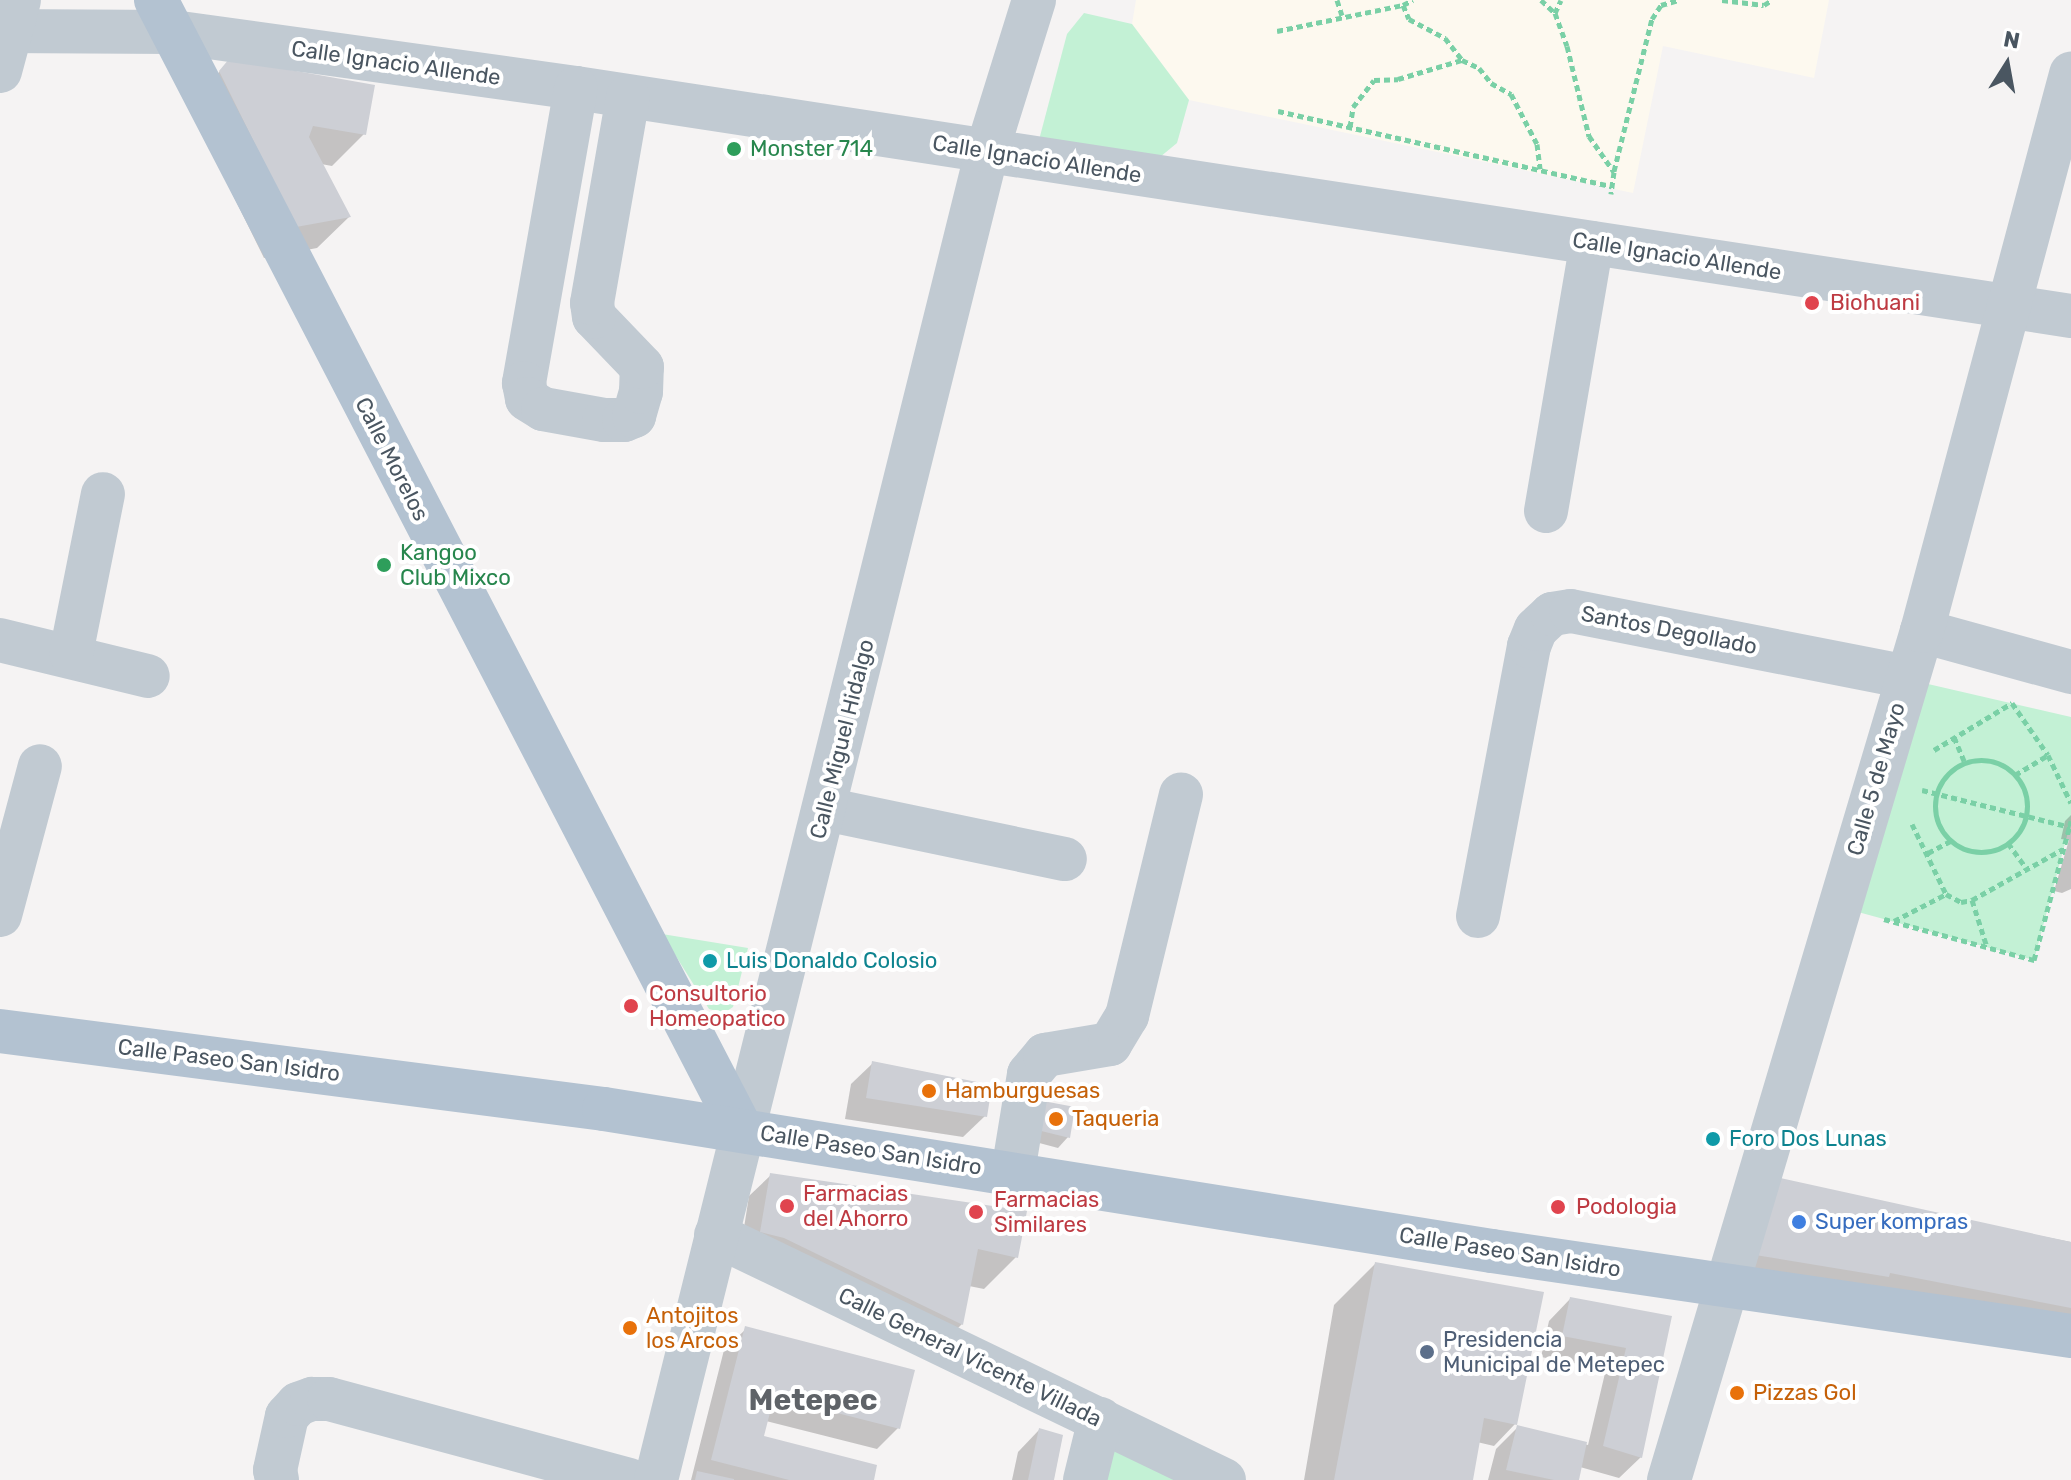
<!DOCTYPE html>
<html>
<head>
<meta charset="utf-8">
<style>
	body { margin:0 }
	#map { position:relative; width:2071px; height:1480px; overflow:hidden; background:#f5f3f3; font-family:Rubik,sans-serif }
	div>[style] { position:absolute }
	.commercial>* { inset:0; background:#fdf9ef }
	.green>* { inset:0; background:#c3f1d5 }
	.shadow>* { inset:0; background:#0003 }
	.building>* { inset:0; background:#cdcfd5 }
	.path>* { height:5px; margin-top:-2.5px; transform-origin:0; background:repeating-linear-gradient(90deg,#7ad0a6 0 6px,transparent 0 10px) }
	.path>.ring { margin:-2.5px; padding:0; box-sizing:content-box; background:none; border:5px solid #7ad0a6; border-radius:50% }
	.minor>* { height:44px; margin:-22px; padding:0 22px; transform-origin:22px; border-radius:22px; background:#c1cad2 }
	.major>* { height:44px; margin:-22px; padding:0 22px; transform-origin:22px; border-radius:22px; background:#b3c2d1 }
	.dots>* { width:22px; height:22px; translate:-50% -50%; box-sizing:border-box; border:4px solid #fff; border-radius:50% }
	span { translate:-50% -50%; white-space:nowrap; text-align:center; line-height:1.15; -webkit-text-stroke:8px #fff; paint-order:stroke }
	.street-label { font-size:22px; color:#4a5661 }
	.leisure-label { font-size:22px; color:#27864d }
	.left { translate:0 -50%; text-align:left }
	.health-label { font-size:22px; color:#be3a42 }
	.culture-label { font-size:22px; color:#0d838f }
	.food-label { font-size:22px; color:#c56008 }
	.shop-label { font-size:22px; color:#366cbe }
	.service-label { font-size:22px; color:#4e5e75 }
	.district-label { font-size:30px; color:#5f6368; font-weight:700 }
	.north { position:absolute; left:1967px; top:24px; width:80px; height:80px; -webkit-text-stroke:6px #fff; paint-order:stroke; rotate:11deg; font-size:22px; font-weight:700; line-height:32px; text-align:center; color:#4a5661 }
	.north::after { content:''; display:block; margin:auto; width:28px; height:36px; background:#4a5661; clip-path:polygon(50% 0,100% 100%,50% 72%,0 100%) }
</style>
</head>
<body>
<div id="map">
	<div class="commercial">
		<i style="clip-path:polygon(1136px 0,1829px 0,1814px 78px,1663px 46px,1633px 193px,1189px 100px,1132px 24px)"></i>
	</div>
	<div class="green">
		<i style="clip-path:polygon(1084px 13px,1132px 24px,1189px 100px,1177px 143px,1154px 162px,1039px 140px,1067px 34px)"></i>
		<i style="clip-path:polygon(1928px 684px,2071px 717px,2071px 821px,2034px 960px,1858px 912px)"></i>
		<i style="clip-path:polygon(662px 934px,748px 948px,733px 1007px,724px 1013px,709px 1009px)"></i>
		<i style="clip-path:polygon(1103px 1430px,1215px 1480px,1091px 1480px)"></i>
	</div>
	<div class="shadow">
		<i style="clip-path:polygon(230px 61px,364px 134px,332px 166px,321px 164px,349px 217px,317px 248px,264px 258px,188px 104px)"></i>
		<i style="clip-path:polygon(2071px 815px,2071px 889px,2062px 893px,2054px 891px,2069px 840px,2061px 839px,2065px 821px)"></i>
		<i style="clip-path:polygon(873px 1063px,985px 1116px,963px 1137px,845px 1119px,851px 1084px)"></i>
		<i style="clip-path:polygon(1033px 1114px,1068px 1137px,1058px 1148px,1028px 1140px)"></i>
		<i style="clip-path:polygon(771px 1175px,1016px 1257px,984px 1289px,969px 1286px,962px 1324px,930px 1356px,740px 1253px,749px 1196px)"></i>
		<i style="clip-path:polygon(1750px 1200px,1899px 1208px,2071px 1242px,2071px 1345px,1729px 1275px)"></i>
		<i style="clip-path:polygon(1375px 1264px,1515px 1424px,1494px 1446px,1477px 1442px,1470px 1480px,1304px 1480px,1334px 1305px)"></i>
		<i style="clip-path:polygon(1570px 1299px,1670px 1317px,1641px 1457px,1619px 1478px,1580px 1467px,1577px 1480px,1488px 1480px,1496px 1449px,1518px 1427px,1588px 1445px,1606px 1369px,1541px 1357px,1549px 1321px)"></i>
		<i style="clip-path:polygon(746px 1329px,898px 1428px,877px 1449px,766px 1421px,762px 1438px,872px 1480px,691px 1480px,724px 1350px)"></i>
		<i style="clip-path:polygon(1039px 1430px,1052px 1480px,1012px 1480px,1018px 1452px)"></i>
	</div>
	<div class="building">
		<i style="clip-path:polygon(229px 59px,375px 85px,366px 135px,313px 126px,309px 137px,351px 217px,296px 227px,219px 71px)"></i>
		<i style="clip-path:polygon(872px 1061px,992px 1085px,987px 1117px,866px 1098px)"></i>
		<i style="clip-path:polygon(1043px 1101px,1075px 1107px,1070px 1138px,1037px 1130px)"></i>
		<i style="clip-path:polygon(770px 1173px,1027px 1211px,1018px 1258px,978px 1249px,963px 1325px,784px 1238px,760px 1232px)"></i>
		<i style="clip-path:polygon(1771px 1176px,2071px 1242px,2071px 1308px,1890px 1273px,1889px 1277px,1749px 1254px)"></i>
		<i style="clip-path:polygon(1375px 1262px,1544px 1292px,1517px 1425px,1484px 1418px,1473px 1480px,1334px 1480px)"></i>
		<i style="clip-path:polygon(1570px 1297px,1672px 1316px,1642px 1458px,1603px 1446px,1626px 1348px,1562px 1336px)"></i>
		<i style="clip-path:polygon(745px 1326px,915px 1370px,900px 1429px,774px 1397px,764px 1436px,877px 1465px,874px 1480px,789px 1480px,711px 1460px)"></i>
		<i style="clip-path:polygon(1517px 1425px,1587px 1442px,1579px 1480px,1554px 1480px,1506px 1470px)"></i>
		<i style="clip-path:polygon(1039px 1428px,1063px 1435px,1054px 1480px,1028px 1480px)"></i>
		<i style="clip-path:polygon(697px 1471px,734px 1479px,734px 1480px,695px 1480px)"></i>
	</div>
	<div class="path">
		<i style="left:1337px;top:0;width:16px;rotate:72deg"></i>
		<i style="left:1541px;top:0;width:19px;rotate:43deg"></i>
		<i style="left:1555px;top:13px;width:35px;rotate:70deg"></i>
		<i style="left:1567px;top:46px;width:93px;rotate:76.3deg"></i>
		<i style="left:1589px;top:136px;width:44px;rotate:55.2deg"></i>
		<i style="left:1614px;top:172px;width:22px;rotate:98deg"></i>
		<i style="left:1722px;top:0;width:42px;rotate:6.8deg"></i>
		<i style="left:1764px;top:5px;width:9px;rotate:-32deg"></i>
		<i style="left:1403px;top:5px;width:15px;rotate:67deg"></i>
		<i style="left:1409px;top:19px;width:41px;rotate:27.8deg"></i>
		<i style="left:1445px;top:38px;width:28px;rotate:52deg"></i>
		<i style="left:1462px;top:60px;width:19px;rotate:25deg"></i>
		<i style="left:1479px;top:68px;width:19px;rotate:51deg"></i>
		<i style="left:1491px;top:83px;width:23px;rotate:29deg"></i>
		<i style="left:1511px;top:94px;width:56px;rotate:62.5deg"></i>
		<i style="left:1537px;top:144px;width:25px;rotate:83deg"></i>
		<i style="left:1555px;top:13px;width:14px;rotate:-65deg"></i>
		<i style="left:1277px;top:31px;width:129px;rotate:-11.7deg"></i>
		<i style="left:1403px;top:5px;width:11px;rotate:-27deg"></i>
		<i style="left:1278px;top:111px;width:342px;rotate:12.7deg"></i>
		<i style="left:1350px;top:127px;width:20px;rotate:-81deg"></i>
		<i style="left:1353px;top:107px;width:34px;rotate:-52deg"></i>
		<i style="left:1374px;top:80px;width:24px;rotate:-2deg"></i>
		<i style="left:1398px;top:79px;width:67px;rotate:-16.5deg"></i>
		<i style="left:1614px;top:171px;width:157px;rotate:-76deg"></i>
		<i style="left:1652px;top:19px;width:17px;rotate:-57deg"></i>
		<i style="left:1661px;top:5px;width:19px;rotate:-16deg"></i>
		<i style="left:1954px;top:737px;width:26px;rotate:67deg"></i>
		<i style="left:1934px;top:750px;width:91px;rotate:-31.1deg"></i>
		<i style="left:2012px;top:703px;width:63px;rotate:55.3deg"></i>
		<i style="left:2048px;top:755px;width:53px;rotate:64.4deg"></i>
		<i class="ring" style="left:1935px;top:760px;width:87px;height:87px"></i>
		<i style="left:2015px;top:775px;width:39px;rotate:-31deg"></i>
		<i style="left:1922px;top:790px;width:153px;rotate:14deg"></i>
		<i style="left:1912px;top:824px;width:78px;rotate:64.1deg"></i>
		<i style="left:1946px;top:894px;width:17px;rotate:28deg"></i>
		<i style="left:1961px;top:902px;width:11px;rotate:-10deg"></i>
		<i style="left:1972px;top:900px;width:104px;rotate:-29.3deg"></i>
		<i style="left:2008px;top:843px;width:32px;rotate:54deg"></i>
		<i style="left:1928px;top:853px;width:26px;rotate:-28deg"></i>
		<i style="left:1972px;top:900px;width:49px;rotate:72.3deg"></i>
		<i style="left:1884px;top:919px;width:156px;rotate:15.3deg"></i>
		<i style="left:2034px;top:960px;width:144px;rotate:-75.1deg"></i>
		<i style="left:1894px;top:921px;width:59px;rotate:-27.4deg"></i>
	</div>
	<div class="minor">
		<i style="left:0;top:31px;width:173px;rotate:0.3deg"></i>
		<i style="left:173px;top:32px;width:407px;rotate:7.9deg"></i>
		<i style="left:576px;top:88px;width:1512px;rotate:8.67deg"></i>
		<i style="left:0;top:71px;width:73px;rotate:-75deg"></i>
		<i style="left:576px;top:88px;width:300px;rotate:100deg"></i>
		<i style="left:524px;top:383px;width:16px;rotate:79deg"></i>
		<i style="left:527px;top:399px;width:19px;rotate:32deg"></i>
		<i style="left:543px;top:409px;width:62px;rotate:10.2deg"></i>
		<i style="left:604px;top:420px;width:20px"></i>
		<i style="left:624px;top:420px;width:11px;rotate:-22deg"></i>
		<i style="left:634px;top:416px;width:25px;rotate:-74deg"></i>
		<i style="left:641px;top:392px;width:25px;rotate:-88deg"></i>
		<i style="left:642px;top:367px;width:69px;rotate:-133.8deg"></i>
		<i style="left:594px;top:317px;width:14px;rotate:-98deg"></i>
		<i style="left:592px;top:303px;width:209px;rotate:-80.1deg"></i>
		<i style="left:1546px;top:511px;width:272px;rotate:-80.3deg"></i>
		<i style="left:1922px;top:631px;width:155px;rotate:15.4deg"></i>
		<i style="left:0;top:640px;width:152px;rotate:13.7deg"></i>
		<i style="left:71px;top:654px;width:163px;rotate:-78.7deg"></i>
		<i style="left:825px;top:809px;width:245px;rotate:11.8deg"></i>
		<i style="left:0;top:915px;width:154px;rotate:-75deg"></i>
		<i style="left:1478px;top:916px;width:275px;rotate:-79.3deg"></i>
		<i style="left:1529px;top:646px;width:18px;rotate:-68deg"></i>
		<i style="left:1536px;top:629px;width:22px;rotate:-43deg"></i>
		<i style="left:1552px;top:614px;width:19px;rotate:-9deg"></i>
		<i style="left:1571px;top:611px;width:341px;rotate:11.1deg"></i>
		<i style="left:1013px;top:1172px;width:99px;rotate:-80.7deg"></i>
		<i style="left:1029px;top:1074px;width:25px;rotate:-50deg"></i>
		<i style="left:1045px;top:1055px;width:66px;rotate:-9.6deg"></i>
		<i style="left:1110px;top:1044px;width:33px;rotate:-59deg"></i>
		<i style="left:1127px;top:1016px;width:228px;rotate:-76.3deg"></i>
		<i style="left:716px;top:1235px;width:564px;rotate:25.75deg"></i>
		<i style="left:277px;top:1480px;width:10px;rotate:-101deg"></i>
		<i style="left:275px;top:1470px;width:55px;rotate:-77.5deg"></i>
		<i style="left:287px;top:1416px;width:16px;rotate:-47deg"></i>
		<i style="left:298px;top:1404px;width:15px;rotate:-20deg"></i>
		<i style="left:312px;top:1399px;width:17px"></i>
		<i style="left:329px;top:1399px;width:311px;rotate:15.1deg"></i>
		<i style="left:656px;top:1480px;width:1370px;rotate:-76.01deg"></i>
		<i style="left:987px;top:151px;width:158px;rotate:-72.7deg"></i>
		<i style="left:1085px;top:1480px;width:63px;rotate:-76.2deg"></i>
		<i style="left:1669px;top:1480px;width:886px;rotate:-73.41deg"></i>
		<i style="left:1922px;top:631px;width:577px;rotate:-75.02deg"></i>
	</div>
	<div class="major">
		<i style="left:156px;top:0;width:1272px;rotate:62.61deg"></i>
		<i style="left:0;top:1031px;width:609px;rotate:7.36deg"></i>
		<i style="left:604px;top:1109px;width:899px;rotate:9.09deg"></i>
		<i style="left:1492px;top:1251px;width:585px;rotate:8.35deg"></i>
	</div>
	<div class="dots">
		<i style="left:734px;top:149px;background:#2e9e5b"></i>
		<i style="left:1812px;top:303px;background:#e0444e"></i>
		<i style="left:384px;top:565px;background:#2e9e5b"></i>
		<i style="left:710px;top:961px;background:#0f9aa8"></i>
		<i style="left:631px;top:1006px;background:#e0444e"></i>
		<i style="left:929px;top:1091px;background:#e8710a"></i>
		<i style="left:1056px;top:1119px;background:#e8710a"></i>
		<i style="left:1713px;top:1139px;background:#0f9aa8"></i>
		<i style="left:787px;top:1206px;background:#e0444e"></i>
		<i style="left:1558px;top:1207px;background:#e0444e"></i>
		<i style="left:976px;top:1212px;background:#e0444e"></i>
		<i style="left:1799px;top:1222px;background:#3f7fe0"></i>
		<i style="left:630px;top:1328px;background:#e8710a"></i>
		<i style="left:1427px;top:1352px;background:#5c6f8a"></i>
		<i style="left:1737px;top:1393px;background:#e8710a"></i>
	</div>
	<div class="street-label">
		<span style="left:396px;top:63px;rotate:8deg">Calle Ignacio Allende</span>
		<span style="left:1037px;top:159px;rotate:9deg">Calle Ignacio Allende</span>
		<span style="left:1677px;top:256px;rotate:9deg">Calle Ignacio Allende</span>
		<span style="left:392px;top:459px;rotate:63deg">Calle Morelos</span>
		<span style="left:1669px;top:630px;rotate:11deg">Santos Degollado</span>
		<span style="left:842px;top:739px;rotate:-76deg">Calle Miguel Hidalgo</span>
		<span style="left:1876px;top:779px;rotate:-74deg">Calle 5 de Mayo</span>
		<span style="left:229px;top:1060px;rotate:7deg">Calle Paseo San Isidro</span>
		<span style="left:871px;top:1150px;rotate:9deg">Calle Paseo San Isidro</span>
		<span style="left:1510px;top:1252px;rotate:9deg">Calle Paseo San Isidro</span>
		<span style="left:970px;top:1357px;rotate:26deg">Calle General Vicente Villada</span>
	</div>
	<div class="leisure-label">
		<span class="left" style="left:750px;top:149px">Monster 714</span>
		<span class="left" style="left:400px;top:565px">Kangoo<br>Club Mixco</span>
	</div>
	<div class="health-label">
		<span class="left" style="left:1830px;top:303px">Biohuani</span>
		<span class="left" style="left:649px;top:1006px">Consultorio<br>Homeopatico</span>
		<span class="left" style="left:803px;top:1206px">Farmacias<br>del Ahorro</span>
		<span class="left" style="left:994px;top:1212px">Farmacias<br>Similares</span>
		<span class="left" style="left:1576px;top:1207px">Podologia</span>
	</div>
	<div class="culture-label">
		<span class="left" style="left:726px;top:961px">Luis Donaldo Colosio</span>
		<span class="left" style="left:1729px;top:1139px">Foro Dos Lunas</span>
	</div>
	<div class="food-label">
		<span class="left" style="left:945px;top:1091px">Hamburguesas</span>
		<span class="left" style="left:1072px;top:1119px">Taqueria</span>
		<span class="left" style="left:646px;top:1328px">Antojitos<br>los Arcos</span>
		<span class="left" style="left:1753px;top:1393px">Pizzas Gol</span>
	</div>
	<div class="shop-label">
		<span class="left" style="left:1815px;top:1222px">Super kompras</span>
	</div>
	<div class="service-label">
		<span class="left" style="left:1443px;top:1352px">Presidencia<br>Municipal de Metepec</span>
	</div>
	<div class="district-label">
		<span style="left:813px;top:1400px">Metepec</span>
	</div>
	<div class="north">N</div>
</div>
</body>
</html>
